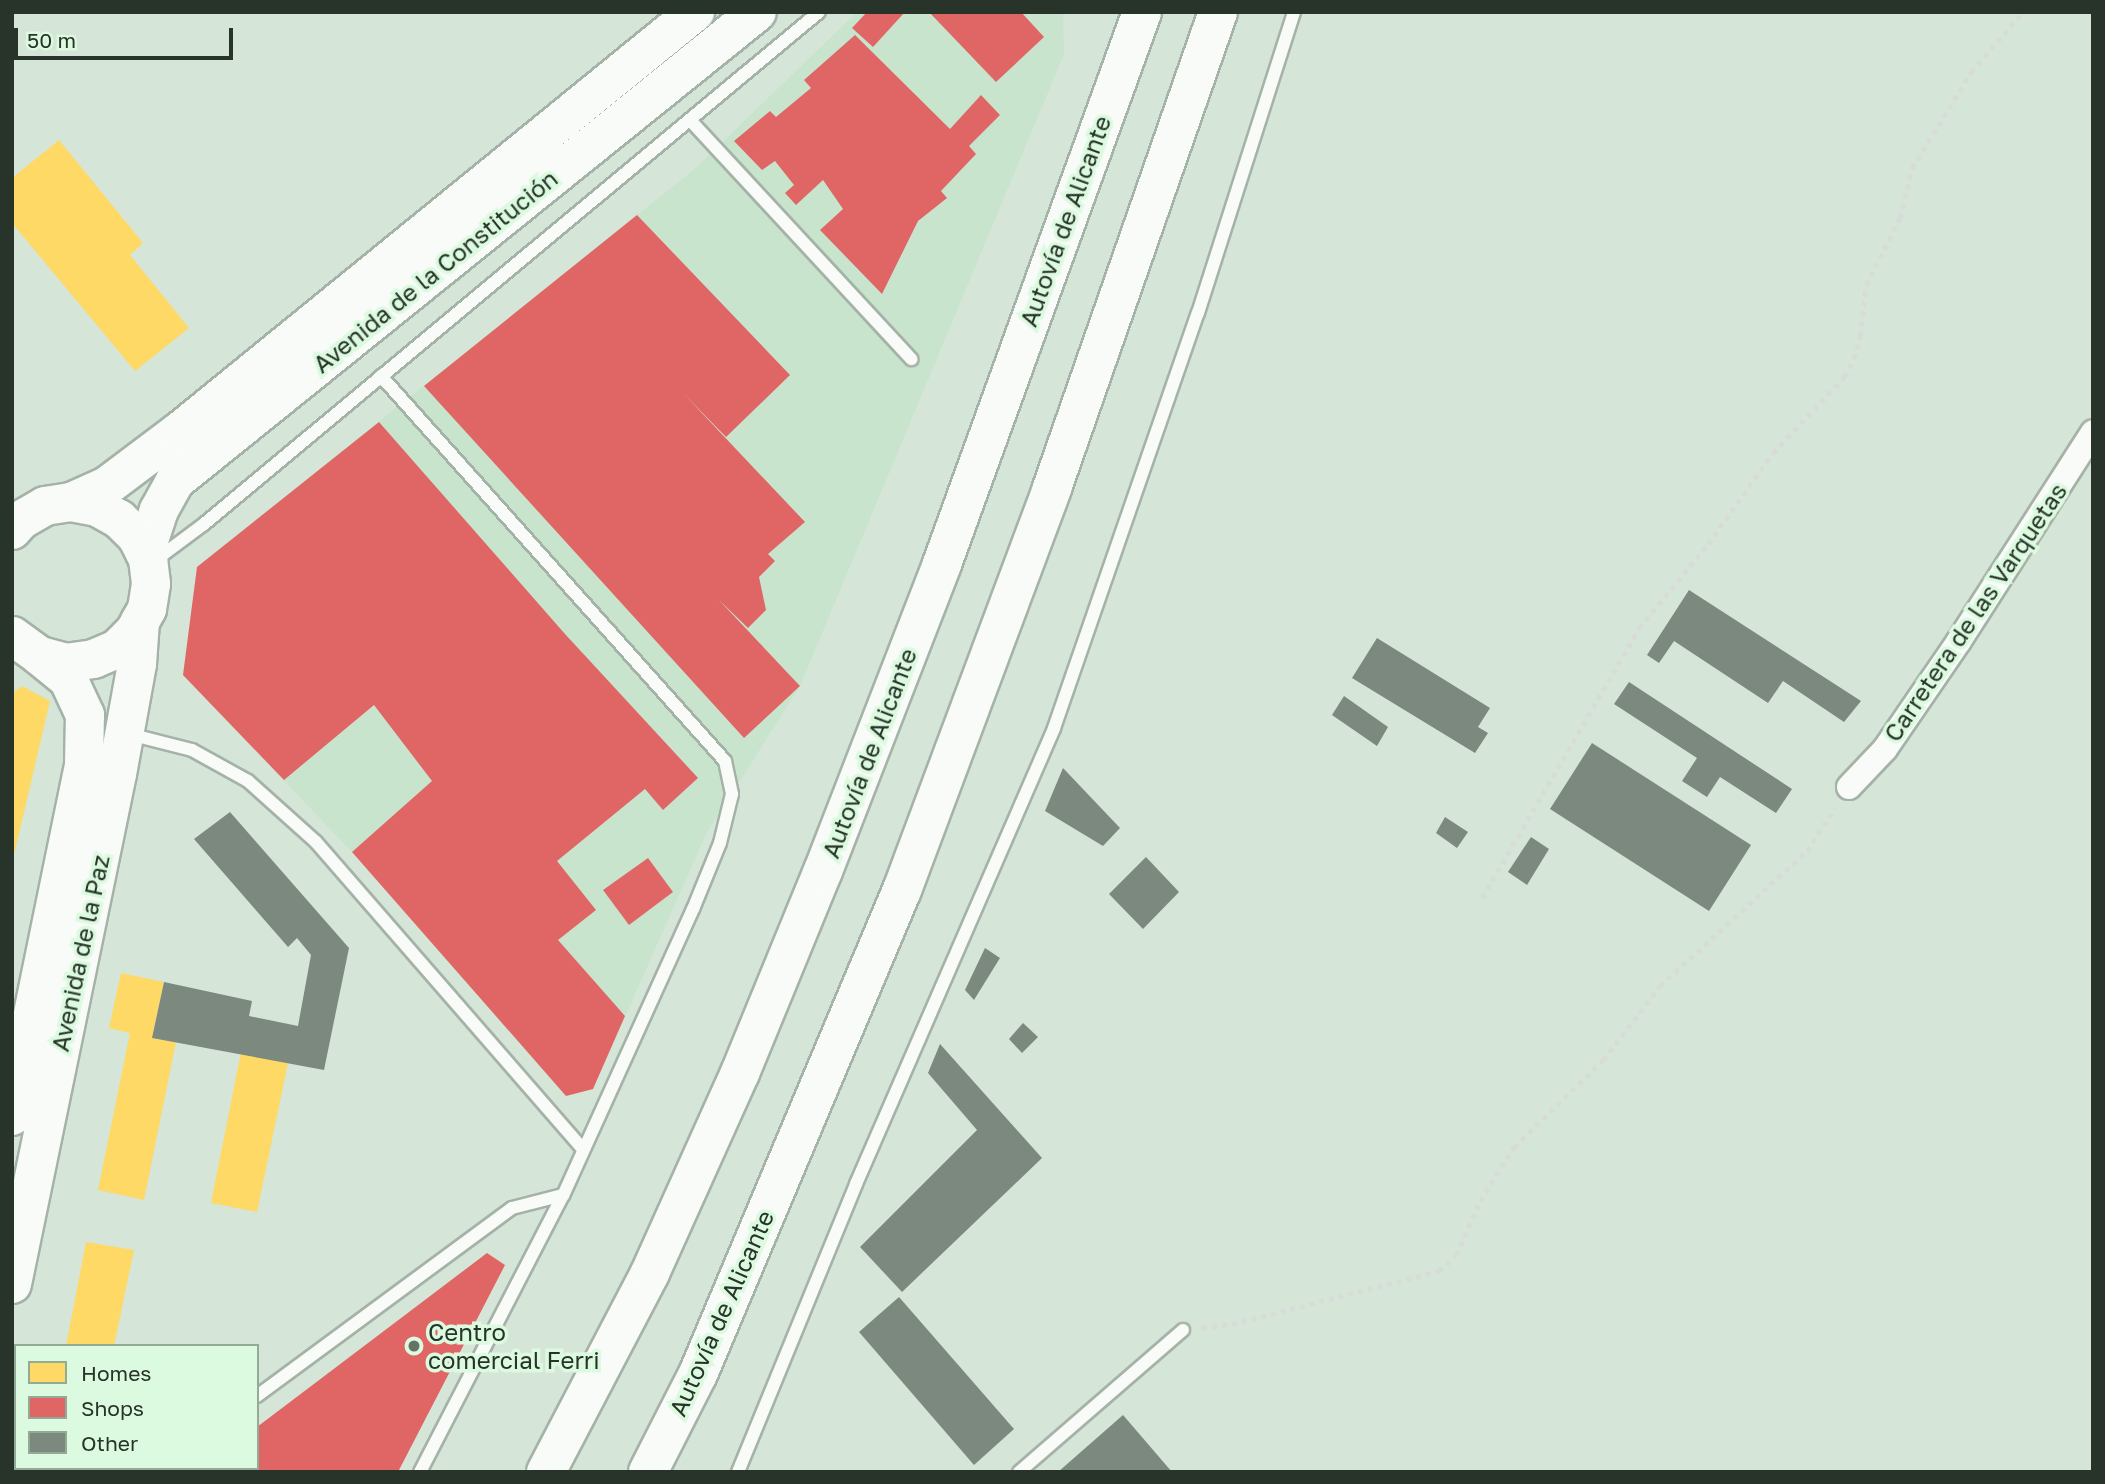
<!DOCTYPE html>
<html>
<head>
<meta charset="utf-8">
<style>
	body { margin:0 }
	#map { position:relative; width:2105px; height:1484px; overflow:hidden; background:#d5e5d7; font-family:"Golos Text",sans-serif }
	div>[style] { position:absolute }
	.built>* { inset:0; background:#c8e4cd }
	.homes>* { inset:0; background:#ffd966 }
	.shops>* { inset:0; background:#e06666 }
	.building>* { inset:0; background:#7c897e }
	.path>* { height:4.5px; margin-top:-2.25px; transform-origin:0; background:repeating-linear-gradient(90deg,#d8dcd8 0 5px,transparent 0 10px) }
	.roads { filter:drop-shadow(2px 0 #a5b2a7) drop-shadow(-2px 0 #a5b2a7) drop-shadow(0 2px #a5b2a7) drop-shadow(0 -2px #a5b2a7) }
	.service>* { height:12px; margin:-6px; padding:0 6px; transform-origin:6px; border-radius:6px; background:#f9fbf9 }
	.minor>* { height:24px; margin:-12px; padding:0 12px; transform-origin:12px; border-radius:12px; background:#f9fbf9 }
	.primary>* { height:38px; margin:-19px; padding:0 19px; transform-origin:19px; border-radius:19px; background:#f9fbf9 }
	.motorway>* { height:38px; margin:-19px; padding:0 19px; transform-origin:19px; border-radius:19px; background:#f9fbf9 }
	.dots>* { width:19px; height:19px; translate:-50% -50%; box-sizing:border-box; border:4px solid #dbfadf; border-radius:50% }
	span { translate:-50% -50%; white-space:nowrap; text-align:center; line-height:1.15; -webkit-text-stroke:7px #dbfadf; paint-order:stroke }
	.street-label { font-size:24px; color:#283429 }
	.poi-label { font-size:24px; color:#283429 }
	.left { translate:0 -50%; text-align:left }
	.frame { position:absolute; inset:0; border:14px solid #283429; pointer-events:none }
	.legend { position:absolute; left:14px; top:1344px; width:245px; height:126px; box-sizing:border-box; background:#dbfadf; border:2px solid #93ab96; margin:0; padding:9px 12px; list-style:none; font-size:21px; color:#283429 }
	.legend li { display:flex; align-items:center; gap:14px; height:35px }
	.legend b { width:35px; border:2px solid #93ab96 }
	.scale { position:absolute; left:14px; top:28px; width:219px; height:32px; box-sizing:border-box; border:4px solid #283429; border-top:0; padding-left:9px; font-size:21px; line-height:24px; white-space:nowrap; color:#283429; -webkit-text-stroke:5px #dbfadf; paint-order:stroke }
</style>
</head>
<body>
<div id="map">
	<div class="built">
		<i style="clip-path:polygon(857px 12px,1063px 12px,1064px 54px,800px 686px,706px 834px,593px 1089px,566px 1095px,352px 852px,183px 675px,197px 567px,696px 168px)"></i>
	</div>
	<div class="homes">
		<i style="clip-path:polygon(59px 140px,143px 243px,130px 255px,189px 328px,135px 371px,12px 223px,12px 178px)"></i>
		<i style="clip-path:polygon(22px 686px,50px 701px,13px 859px,12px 694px)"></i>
		<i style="clip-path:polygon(121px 973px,164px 982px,152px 1038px,176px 1042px,144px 1200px,98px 1190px,130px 1033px,109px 1028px)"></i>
		<i style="clip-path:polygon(241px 1052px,288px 1063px,257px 1212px,211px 1203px)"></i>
		<i style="clip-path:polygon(86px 1242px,134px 1250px,114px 1346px,66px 1346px)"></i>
	</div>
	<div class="shops">
		<i style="clip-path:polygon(867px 12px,905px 12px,873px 47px,852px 28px)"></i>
		<i style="clip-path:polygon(929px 12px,1021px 12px,1044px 37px,996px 82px)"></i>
		<i style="clip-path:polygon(855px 35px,950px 129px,981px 95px,1000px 115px,969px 146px,976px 154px,941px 191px,947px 198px,918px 221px,882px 294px,820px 230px,843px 209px,823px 180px,796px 205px,785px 193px,794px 185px,775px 161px,762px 170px,734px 141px,770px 111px,776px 117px,811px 88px,804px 80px)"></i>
		<i style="clip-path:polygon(637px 215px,790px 375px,726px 437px,683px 393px,805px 522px,768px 554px,775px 561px,759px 577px,766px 610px,748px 628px,719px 600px,800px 686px,744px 738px,424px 386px)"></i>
		<i style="clip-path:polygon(379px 422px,565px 634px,698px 778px,663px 810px,645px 789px,557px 861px,596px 910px,558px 940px,625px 1016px,593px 1089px,566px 1096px,352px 852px,432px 781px,374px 705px,284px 780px,183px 675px,197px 567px)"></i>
		<i style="clip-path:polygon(648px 858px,673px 892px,629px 925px,603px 890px)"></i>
		<i style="clip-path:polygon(487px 1253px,505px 1265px,398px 1472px,199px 1472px,203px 1468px,257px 1468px,257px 1427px)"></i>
	</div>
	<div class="building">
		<i style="clip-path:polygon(1689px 590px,1861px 701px,1844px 722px,1783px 681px,1768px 703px,1674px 641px,1659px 663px,1647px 655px)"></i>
		<i style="clip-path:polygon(1377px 638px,1490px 708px,1478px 727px,1488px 733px,1475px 753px,1352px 678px)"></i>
		<i style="clip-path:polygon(1629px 682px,1792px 789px,1776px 813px,1720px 777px,1707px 797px,1682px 781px,1697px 758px,1614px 704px)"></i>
		<i style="clip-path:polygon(1344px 696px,1388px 727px,1377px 746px,1332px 715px)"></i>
		<i style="clip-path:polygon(1592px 743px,1751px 845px,1709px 911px,1550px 809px)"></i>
		<i style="clip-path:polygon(1063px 768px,1120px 828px,1103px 846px,1045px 811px)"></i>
		<i style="clip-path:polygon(230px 812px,349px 948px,324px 1070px,152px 1038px,164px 982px,252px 1001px,249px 1016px,298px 1026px,311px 955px,297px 938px,288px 947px,194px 839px)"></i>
		<i style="clip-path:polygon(1445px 817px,1468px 832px,1457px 848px,1436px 833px)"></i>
		<i style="clip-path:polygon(1531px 837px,1549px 849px,1527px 885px,1508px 872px)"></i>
		<i style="clip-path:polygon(1146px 857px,1179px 892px,1143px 929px,1109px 894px)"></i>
		<i style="clip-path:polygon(985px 948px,1000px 958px,974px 1000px,965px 990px)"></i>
		<i style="clip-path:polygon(1023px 1023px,1038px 1037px,1022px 1053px,1009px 1039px)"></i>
		<i style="clip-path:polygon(940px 1044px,1042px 1158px,902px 1292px,860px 1247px,977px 1130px,928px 1073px)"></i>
		<i style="clip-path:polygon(899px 1297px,1014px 1429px,974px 1465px,859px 1332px)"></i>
		<i style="clip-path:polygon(1123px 1415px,1172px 1472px,1058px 1472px)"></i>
	</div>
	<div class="path">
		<i style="left:1482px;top:898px;width:312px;rotate:-59.8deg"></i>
		<i style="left:1639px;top:628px;width:109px;rotate:-50.6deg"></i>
		<i style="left:1708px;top:544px;width:112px;rotate:-54.5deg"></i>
		<i style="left:1773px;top:453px;width:104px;rotate:-46.9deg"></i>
		<i style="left:1844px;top:377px;width:21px;rotate:-61deg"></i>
		<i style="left:1854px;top:359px;width:24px;rotate:-75deg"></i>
		<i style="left:1860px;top:336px;width:51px;rotate:-83.3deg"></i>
		<i style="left:1866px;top:285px;width:75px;rotate:-63.1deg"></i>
		<i style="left:1900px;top:218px;width:51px;rotate:-76.5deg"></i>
		<i style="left:1912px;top:168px;width:113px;rotate:-58.4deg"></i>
		<i style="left:1971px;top:72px;width:79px;rotate:-49.1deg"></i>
		<i style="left:1202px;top:1328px;width:30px;rotate:-8deg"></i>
		<i style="left:1232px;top:1324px;width:214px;rotate:-14.4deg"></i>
		<i style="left:1439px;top:1271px;width:23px;rotate:-43deg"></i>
		<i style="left:1456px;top:1255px;width:59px;rotate:-66deg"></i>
		<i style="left:1480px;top:1201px;width:64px;rotate:-57.8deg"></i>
		<i style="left:1514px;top:1147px;width:124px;rotate:-44.3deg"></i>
		<i style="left:1603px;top:1060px;width:93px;rotate:-52.4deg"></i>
		<i style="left:1660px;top:986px;width:200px;rotate:-42.6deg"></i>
		<i style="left:1807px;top:851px;width:51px;rotate:-56.9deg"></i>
	</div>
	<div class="roads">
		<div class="service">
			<i style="left:690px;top:120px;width:326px;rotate:47.2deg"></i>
			<i style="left:381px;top:376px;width:516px;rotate:48.22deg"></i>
			<i style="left:725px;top:761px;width:34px;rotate:78deg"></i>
			<i style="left:732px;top:794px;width:50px;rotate:103.8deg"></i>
			<i style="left:720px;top:843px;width:71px;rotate:112.2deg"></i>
			<i style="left:693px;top:909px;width:314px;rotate:114.4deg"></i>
			<i style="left:563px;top:1195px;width:312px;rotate:117.3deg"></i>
			<i style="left:153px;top:562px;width:64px;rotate:-36.7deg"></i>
			<i style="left:204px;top:524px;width:800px;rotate:-39.78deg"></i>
			<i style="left:129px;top:734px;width:65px;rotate:14.3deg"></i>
			<i style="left:192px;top:750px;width:64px;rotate:29deg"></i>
			<i style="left:248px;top:781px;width:91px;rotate:41.9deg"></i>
			<i style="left:316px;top:842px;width:407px;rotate:49deg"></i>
			<i style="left:257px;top:1396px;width:317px;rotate:-36.4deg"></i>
			<i style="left:512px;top:1208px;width:53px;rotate:-14.3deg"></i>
			<i style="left:156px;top:1472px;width:6px;rotate:-39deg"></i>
			<i style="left:738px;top:1472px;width:311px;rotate:-67.7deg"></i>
			<i style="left:856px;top:1184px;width:497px;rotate:-66.5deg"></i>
			<i style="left:1054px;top:728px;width:439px;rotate:-70.9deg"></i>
			<i style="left:1198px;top:313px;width:316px;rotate:-72.3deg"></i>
			<i style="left:1019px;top:1472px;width:217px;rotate:-40.9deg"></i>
		</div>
		<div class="minor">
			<i style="left:1849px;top:787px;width:52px;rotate:-46.5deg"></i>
			<i style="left:1885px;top:749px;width:131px;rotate:-55.6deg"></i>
			<i style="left:1959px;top:641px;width:248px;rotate:-57.3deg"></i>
		</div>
		<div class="primary">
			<i style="left:71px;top:502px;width:39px;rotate:-24deg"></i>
			<i style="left:107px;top:486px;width:91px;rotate:-37deg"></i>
			<i style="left:180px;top:431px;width:664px;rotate:-39.13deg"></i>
			<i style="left:12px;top:530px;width:13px;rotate:-48deg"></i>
			<i style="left:21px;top:520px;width:28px;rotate:-30deg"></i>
			<i style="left:45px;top:506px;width:26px;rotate:-9deg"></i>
			<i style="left:71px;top:502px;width:26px;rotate:11deg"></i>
			<i style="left:97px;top:507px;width:25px;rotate:29deg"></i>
			<i style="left:119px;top:519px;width:25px;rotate:45deg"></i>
			<i style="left:137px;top:537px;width:25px;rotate:63deg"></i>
			<i style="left:148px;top:559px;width:25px;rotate:83deg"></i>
			<i style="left:151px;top:584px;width:25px;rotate:99deg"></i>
			<i style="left:147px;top:609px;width:25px;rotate:119deg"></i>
			<i style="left:135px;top:631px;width:25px;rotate:135deg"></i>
			<i style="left:117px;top:649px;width:25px;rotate:157deg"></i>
			<i style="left:94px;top:659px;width:27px;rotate:172deg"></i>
			<i style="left:67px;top:663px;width:28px;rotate:-165deg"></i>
			<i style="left:40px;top:656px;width:34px;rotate:-144deg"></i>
			<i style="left:145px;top:553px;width:45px;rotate:-72deg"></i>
			<i style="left:159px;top:510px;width:33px;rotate:-61deg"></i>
			<i style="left:175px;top:481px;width:747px;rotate:-38.86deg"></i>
			<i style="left:12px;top:1116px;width:358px;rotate:-78.4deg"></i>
			<i style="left:84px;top:765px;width:50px;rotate:-88.9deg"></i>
			<i style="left:85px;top:715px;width:40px;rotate:-115deg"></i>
			<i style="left:68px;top:679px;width:36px;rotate:-141deg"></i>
			<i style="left:12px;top:1284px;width:521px;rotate:-78.37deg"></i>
			<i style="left:117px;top:774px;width:112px;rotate:-79.7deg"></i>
			<i style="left:137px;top:664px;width:43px;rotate:-86deg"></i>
		</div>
		<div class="motorway">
			<i style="left:546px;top:1472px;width:225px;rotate:-62.4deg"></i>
			<i style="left:650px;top:1273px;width:219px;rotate:-65.8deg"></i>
			<i style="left:740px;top:1073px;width:218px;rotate:-67.7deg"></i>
			<i style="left:823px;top:871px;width:329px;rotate:-68.8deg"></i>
			<i style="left:942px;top:564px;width:587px;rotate:-70.08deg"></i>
			<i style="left:648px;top:1472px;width:110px;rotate:-63deg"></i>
			<i style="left:698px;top:1374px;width:525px;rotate:-67.15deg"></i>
			<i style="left:902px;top:890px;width:429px;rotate:-69.5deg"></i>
			<i style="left:1052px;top:488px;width:504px;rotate:-70.77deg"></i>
		</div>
	</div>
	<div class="dots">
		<i style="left:414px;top:1346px;background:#657266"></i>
	</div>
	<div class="street-label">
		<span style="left:1065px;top:221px;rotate:-70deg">Autovía de Alicante</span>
		<span style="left:435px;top:271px;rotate:-39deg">Avenida de la Constitución</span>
		<span style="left:1975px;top:612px;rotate:-56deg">Carretera de las Varquetas</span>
		<span style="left:869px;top:753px;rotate:-69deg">Autovía de Alicante</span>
		<span style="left:80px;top:953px;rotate:-78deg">Avenida de la Paz</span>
		<span style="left:721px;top:1313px;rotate:-66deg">Autovía de Alicante</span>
	</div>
	<div class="poi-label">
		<span class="left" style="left:428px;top:1346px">Centro<br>comercial Ferri</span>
	</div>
	<div class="frame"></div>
	<ul class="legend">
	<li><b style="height:19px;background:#ffd966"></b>Homes</li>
	<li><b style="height:19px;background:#e06666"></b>Shops</li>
	<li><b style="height:19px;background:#7c897e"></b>Other</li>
	</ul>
	<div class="scale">50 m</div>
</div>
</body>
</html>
